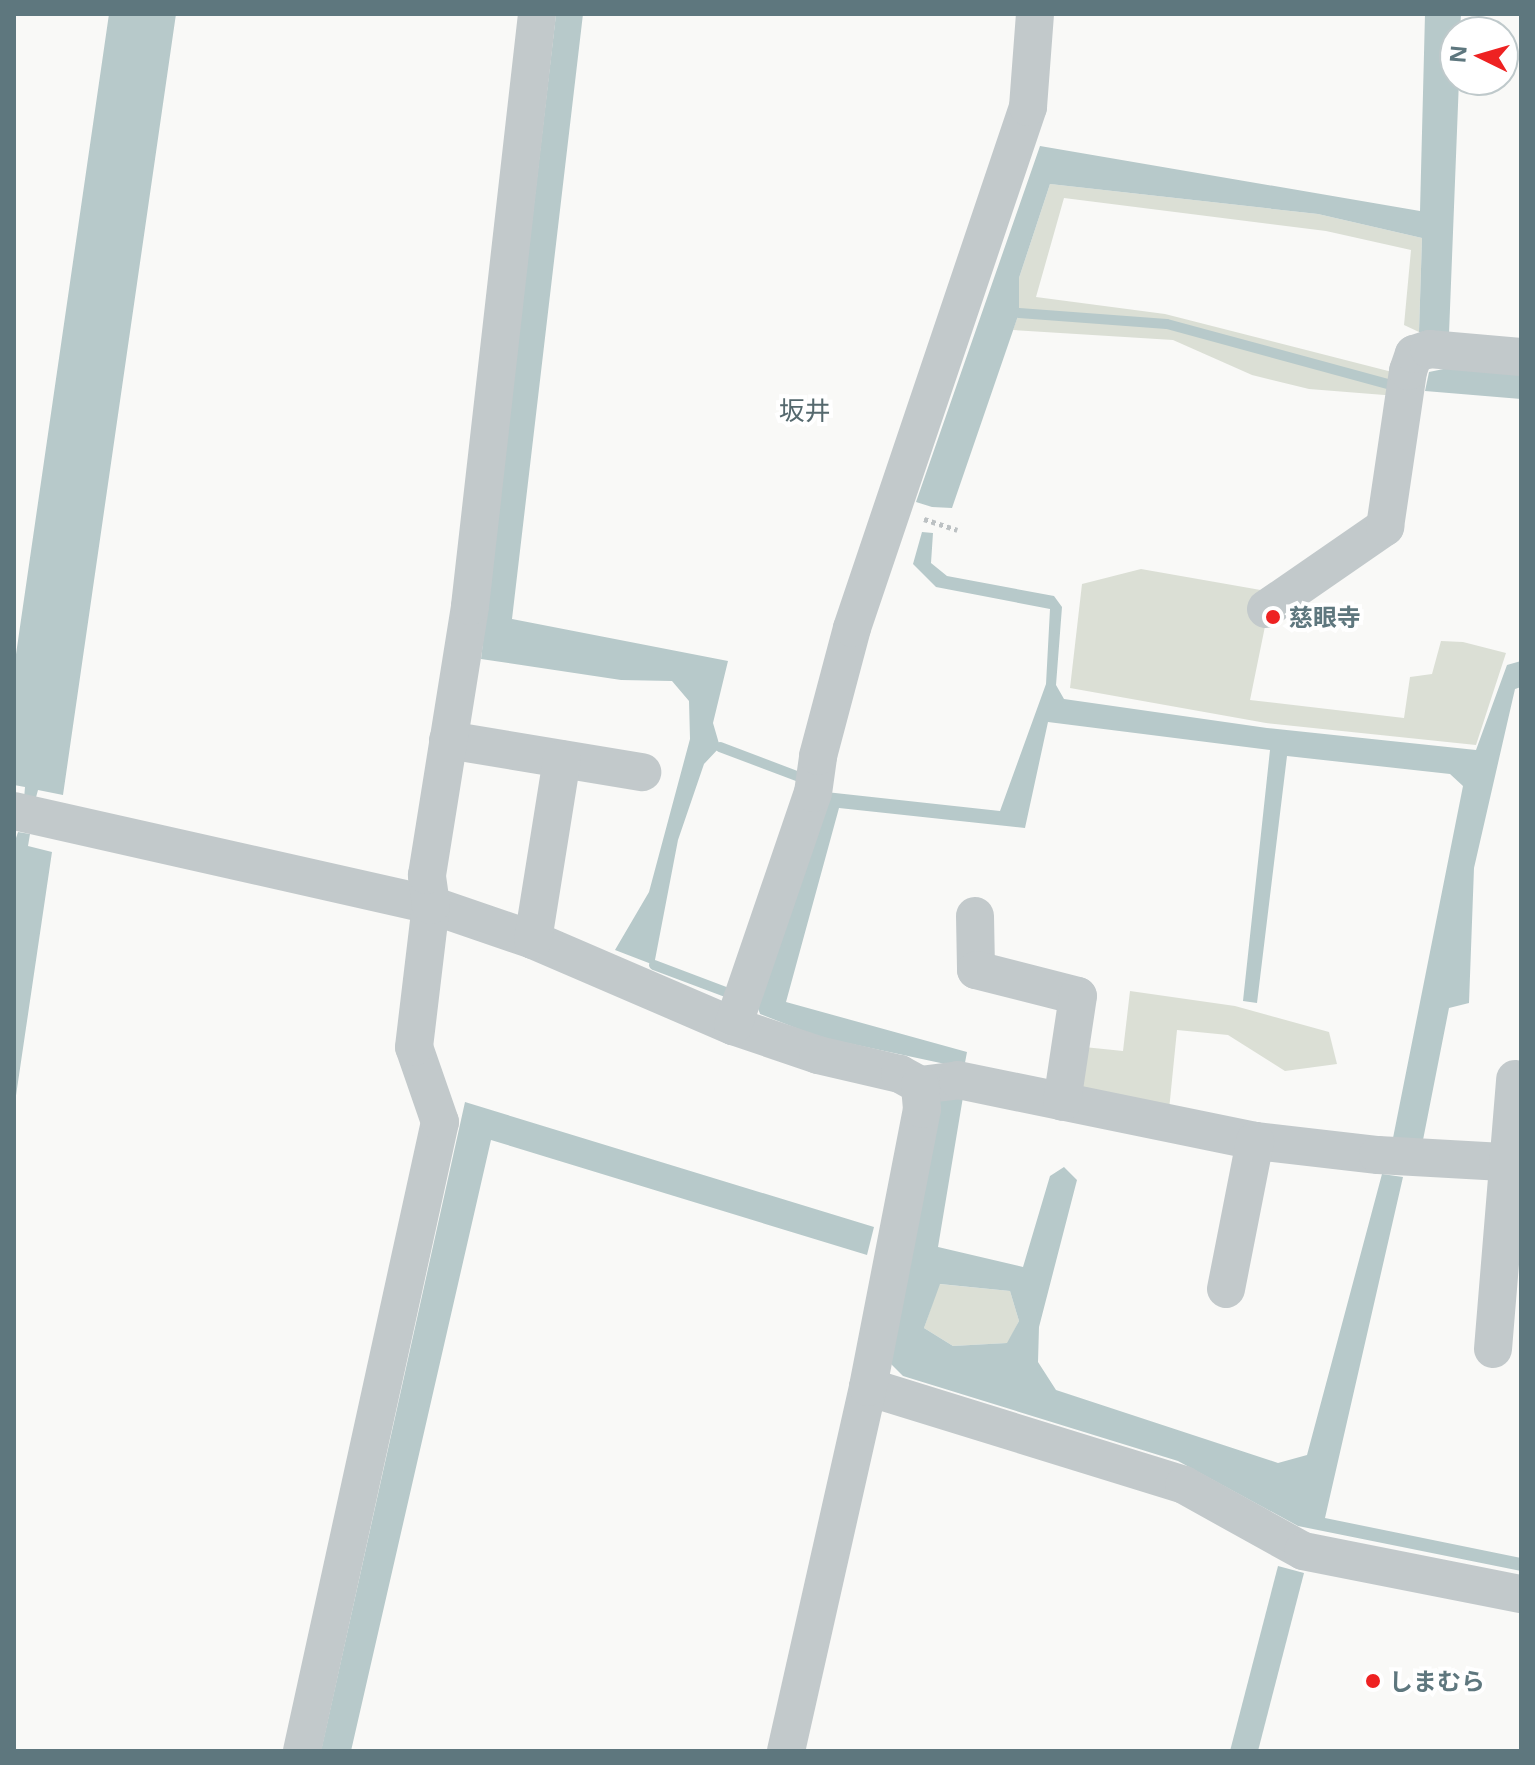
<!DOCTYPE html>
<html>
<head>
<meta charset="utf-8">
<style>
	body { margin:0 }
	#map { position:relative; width:1535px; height:1765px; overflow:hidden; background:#f9f9f7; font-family:"Noto Sans","Noto Sans JP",sans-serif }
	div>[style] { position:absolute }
	.green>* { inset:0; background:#dbdfd5 }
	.water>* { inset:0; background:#b7c9ca }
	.stream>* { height:10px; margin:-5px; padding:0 5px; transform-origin:5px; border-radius:5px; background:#b7c9ca }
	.path>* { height:5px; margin-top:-2.5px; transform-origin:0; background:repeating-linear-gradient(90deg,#bcc1c3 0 4px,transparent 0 8px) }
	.minor>* { height:38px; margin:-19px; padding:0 19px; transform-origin:19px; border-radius:19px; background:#c2c9cb }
	.dots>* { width:22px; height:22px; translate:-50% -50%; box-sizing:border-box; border:4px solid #fff; border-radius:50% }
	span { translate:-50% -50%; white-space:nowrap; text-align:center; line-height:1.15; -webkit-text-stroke:8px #fff; paint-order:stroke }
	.poi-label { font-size:24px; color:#5e777e; font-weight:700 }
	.left { translate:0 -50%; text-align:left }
	.neighbourhood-label { font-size:26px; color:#55696e }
	.frame { position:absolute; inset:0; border:16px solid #5e777e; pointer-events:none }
	.north { position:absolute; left:1439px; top:16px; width:80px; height:80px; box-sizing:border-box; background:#fff; border:2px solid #bfc9cb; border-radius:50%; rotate:275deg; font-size:22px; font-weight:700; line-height:32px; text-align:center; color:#5e777e }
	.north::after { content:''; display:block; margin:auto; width:28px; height:36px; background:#e22; clip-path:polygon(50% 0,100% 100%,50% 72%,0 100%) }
</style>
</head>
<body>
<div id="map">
	<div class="green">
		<i style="clip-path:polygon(1050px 184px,1318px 214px,1422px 238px,1419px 332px,1404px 325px,1411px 250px,1326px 231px,1064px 198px,1036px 297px,1165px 314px,1400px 374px,1397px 396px,1309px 389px,1252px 375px,1173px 340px,1013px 330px,1019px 313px,1019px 278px)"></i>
		<i style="clip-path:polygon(1141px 569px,1272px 592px,1250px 700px,1404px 718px,1410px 677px,1432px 674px,1441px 641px,1463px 642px,1506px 653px,1476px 745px,1266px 723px,1070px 688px,1082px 584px)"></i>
		<i style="clip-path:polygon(1130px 991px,1235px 1006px,1329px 1032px,1337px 1064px,1285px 1071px,1228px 1035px,1177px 1030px,1169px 1110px,1074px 1090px,1084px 1047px,1123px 1051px)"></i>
		<i style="clip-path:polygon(939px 1284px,1010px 1291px,1019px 1321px,1008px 1343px,953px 1346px,924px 1328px)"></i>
	</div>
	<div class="water">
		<i style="clip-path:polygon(109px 14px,176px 14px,63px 795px,38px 790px,35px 801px,24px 799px,25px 787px,14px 785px,14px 668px)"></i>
		<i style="clip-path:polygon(556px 14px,583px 14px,512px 619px,728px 661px,713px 723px,720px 747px,704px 764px,678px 840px,654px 965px,615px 950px,649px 892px,690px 739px,689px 701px,672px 681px,621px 680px,481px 659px)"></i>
		<i style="clip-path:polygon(1425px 14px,1461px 14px,1460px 32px,1455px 32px,1455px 80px,1459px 80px,1449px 334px,1419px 332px,1422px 238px,1318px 214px,1050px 184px,1019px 278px,1019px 313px,952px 508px,932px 507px,916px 502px,1040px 146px,1420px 211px)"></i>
		<i style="clip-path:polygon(1458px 366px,1521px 373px,1521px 399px,1425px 391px,1429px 372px)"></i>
		<i style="clip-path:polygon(922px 532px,933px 533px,931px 563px,947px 576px,1054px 596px,1062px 607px,1056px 685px,1064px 699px,1267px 728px,1476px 750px,1507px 665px,1521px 661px,1521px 687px,1515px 689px,1474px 868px,1469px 1003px,1449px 1008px,1423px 1140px,1393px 1138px,1463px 786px,1450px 774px,1287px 756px,1257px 1003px,1243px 1001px,1270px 750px,1048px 722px,1025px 828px,839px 808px,786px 1002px,967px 1052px,964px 1068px,819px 1037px,760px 1014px,755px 999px,826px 792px,1000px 811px,1046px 684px,1050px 609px,936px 587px,913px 564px)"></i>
		<i style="clip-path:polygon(18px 832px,30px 834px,28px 846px,52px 852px,14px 1109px,14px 844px)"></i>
		<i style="clip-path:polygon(evenodd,951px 1093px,963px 1097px,938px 1247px,1023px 1267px,1050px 1176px,1064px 1167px,1077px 1180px,1039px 1327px,1038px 1362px,1056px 1390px,1278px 1463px,1307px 1455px,1382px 1174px,1403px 1177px,1325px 1518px,1521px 1558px,1521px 1571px,1298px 1526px,1178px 1461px,903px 1376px,887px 1360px,937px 1103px,951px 1093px,940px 1284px,1010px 1291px,1019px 1321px,1007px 1343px,953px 1346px,924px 1328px,940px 1284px)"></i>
		<i style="clip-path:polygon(465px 1102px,874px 1227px,867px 1255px,491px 1140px,351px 1751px,321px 1751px)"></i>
		<i style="clip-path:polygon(1278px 1566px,1304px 1573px,1258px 1751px,1230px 1751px)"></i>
	</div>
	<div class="stream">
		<i style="left:1019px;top:313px;width:148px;rotate:4.3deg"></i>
		<i style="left:1167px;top:324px;width:232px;rotate:15.2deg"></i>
		<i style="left:720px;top:747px;width:88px;rotate:20.7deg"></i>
		<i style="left:654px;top:965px;width:77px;rotate:20.6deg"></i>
	</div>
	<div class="path">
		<i style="left:924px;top:519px;width:35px;rotate:18deg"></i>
	</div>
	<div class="minor">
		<i style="left:1266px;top:609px;width:145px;rotate:-34.6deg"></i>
		<i style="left:1385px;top:527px;width:158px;rotate:-81.6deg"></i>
		<i style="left:1408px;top:371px;width:18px;rotate:-71deg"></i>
		<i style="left:1414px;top:354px;width:16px;rotate:-18deg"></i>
		<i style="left:1429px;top:349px;width:92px;rotate:5deg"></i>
		<i style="left:448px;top:740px;width:197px;rotate:9.4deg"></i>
		<i style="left:14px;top:811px;width:427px;rotate:12.7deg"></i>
		<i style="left:431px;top:905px;width:108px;rotate:18.9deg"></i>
		<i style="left:533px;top:940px;width:218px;rotate:23.3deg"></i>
		<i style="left:733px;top:1026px;width:90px;rotate:18.8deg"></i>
		<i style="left:818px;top:1055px;width:84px;rotate:13deg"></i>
		<i style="left:900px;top:1074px;width:23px;rotate:29deg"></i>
		<i style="left:920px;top:1085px;width:38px;rotate:-7deg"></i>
		<i style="left:958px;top:1080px;width:303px;rotate:11.6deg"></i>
		<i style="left:1255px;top:1141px;width:124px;rotate:6.5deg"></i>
		<i style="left:1378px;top:1155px;width:143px;rotate:3.2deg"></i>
		<i style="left:975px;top:916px;width:54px;rotate:88.9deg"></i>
		<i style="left:976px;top:970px;width:105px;rotate:14.3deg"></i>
		<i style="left:1078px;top:996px;width:107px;rotate:98.6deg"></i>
		<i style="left:533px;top:940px;width:183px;rotate:-80.9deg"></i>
		<i style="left:733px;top:1026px;width:246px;rotate:-71.1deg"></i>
		<i style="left:813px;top:793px;width:37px;rotate:-82deg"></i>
		<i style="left:818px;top:756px;width:132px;rotate:-75.1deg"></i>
		<i style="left:852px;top:628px;width:550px;rotate:-71.33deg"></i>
		<i style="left:1028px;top:107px;width:93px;rotate:-85.7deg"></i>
		<i style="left:1226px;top:1289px;width:151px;rotate:-78.9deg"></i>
		<i style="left:1493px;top:1349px;width:271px;rotate:-85.3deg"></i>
		<i style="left:868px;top:1387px;width:331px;rotate:17.2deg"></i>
		<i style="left:1184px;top:1485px;width:136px;rotate:29deg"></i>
		<i style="left:1303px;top:1551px;width:222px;rotate:11.2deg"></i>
		<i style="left:302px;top:1751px;width:644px;rotate:-77.63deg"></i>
		<i style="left:440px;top:1122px;width:79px;rotate:-109.1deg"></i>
		<i style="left:414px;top:1047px;width:143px;rotate:-83.2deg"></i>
		<i style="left:431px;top:905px;width:30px;rotate:-98deg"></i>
		<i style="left:427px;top:875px;width:272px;rotate:-80.9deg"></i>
		<i style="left:470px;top:606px;width:596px;rotate:-83.54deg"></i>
		<i style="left:786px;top:1751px;width:373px;rotate:-77.3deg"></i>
		<i style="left:868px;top:1387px;width:283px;rotate:-79deg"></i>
		<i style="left:922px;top:1109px;width:24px;rotate:-95deg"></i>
	</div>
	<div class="dots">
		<i style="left:1273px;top:617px;background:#e22"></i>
		<i style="left:1373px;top:1681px;background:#e22"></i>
	</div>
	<div class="poi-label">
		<span class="left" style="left:1289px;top:617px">慈眼寺</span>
		<span class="left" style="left:1389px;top:1681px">しまむら</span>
	</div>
	<div class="neighbourhood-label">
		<span style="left:805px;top:411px">坂井</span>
	</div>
	<div class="frame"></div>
	<div class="north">N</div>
</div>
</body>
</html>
